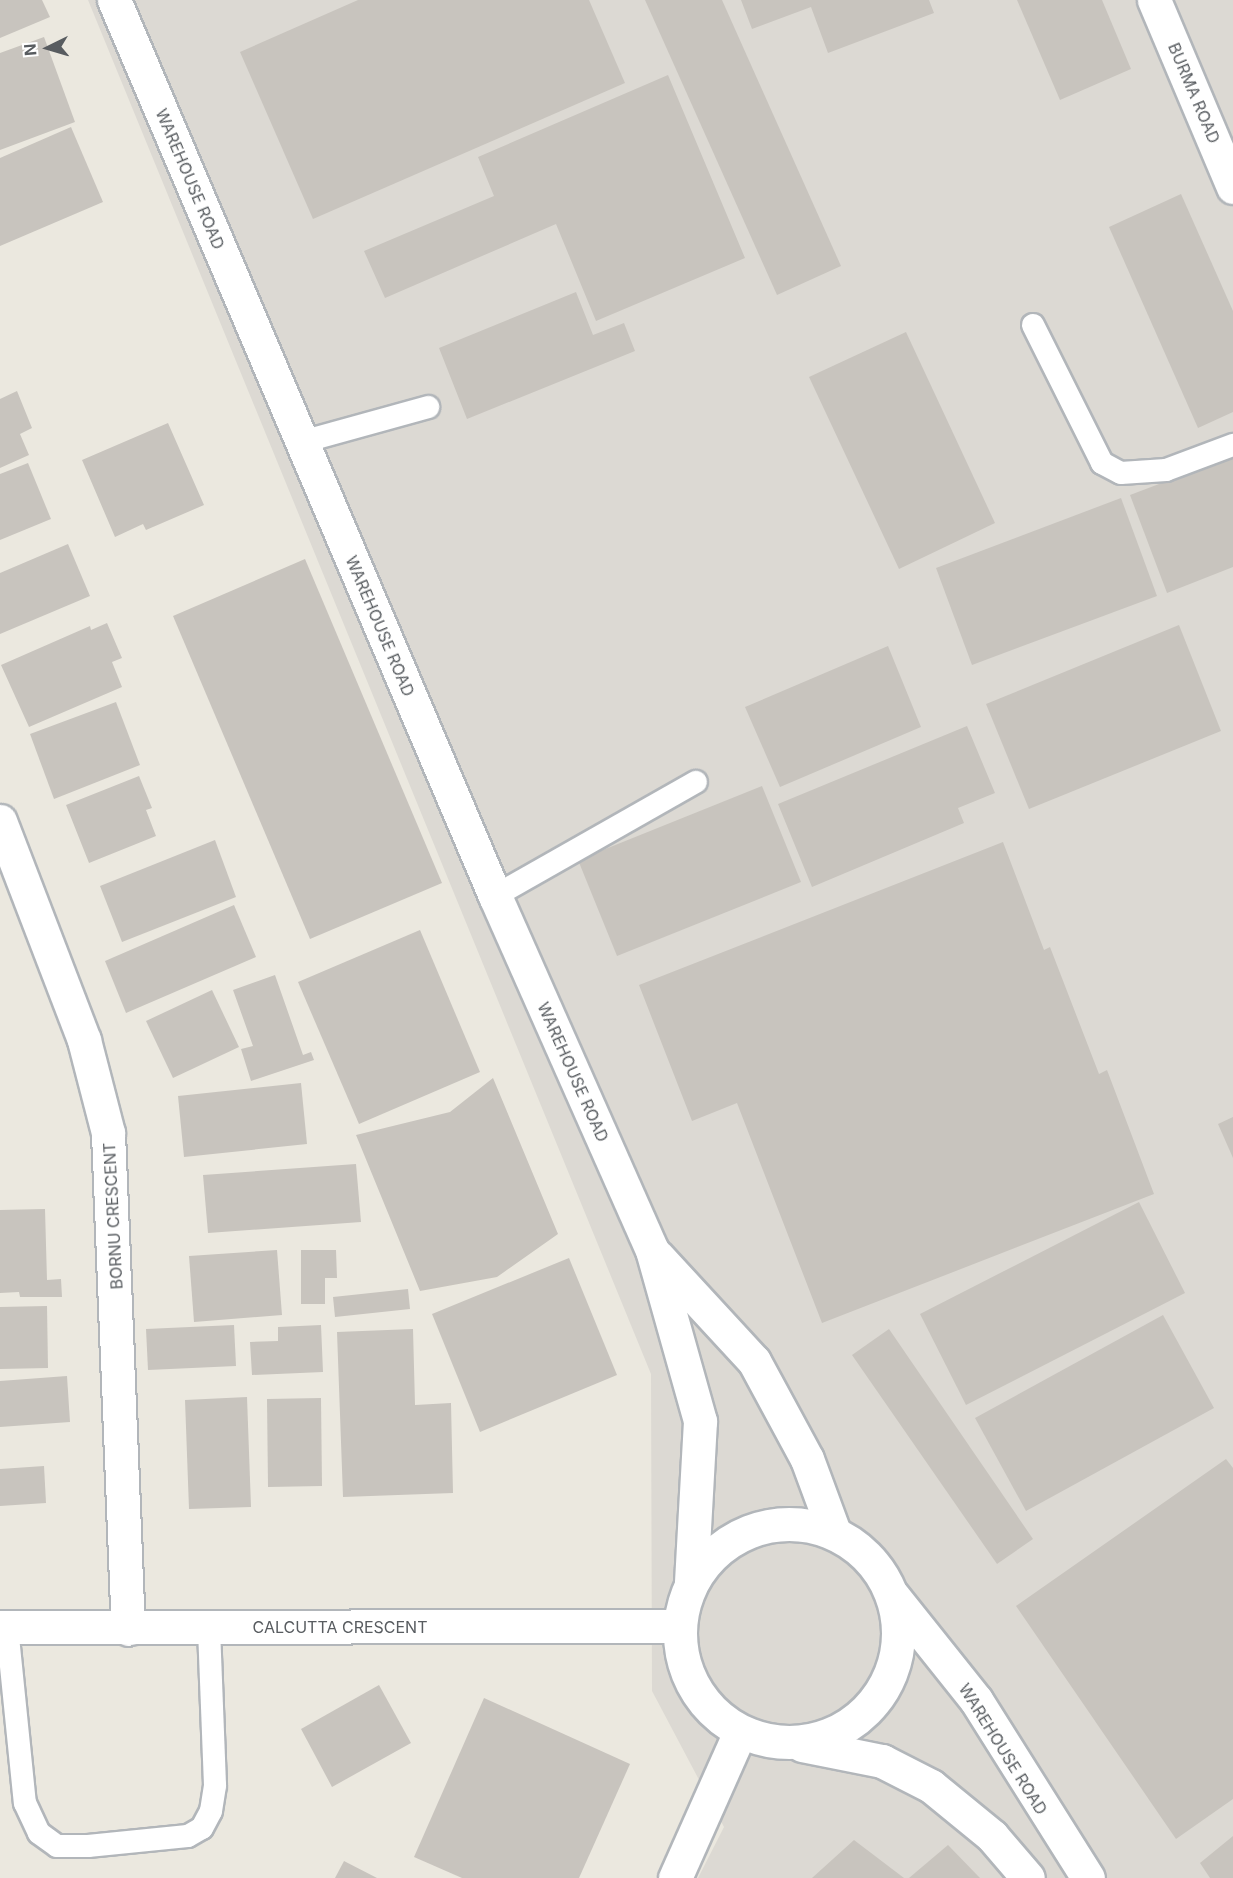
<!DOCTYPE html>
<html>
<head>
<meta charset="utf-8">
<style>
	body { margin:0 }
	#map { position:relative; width:1233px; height:1878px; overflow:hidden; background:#ebe8df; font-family:Inter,sans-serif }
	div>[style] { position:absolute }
	.industrial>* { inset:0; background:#dcd9d3 }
	.building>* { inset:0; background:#c8c4be }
	.roads { filter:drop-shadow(2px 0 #b2b6ba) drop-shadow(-2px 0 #b2b6ba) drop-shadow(0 2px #b2b6ba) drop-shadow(0 -2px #b2b6ba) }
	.service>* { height:22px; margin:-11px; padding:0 11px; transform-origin:11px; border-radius:11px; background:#fff }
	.minor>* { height:33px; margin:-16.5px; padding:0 16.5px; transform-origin:16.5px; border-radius:16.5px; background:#fff }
	.secondary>* { height:33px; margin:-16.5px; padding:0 16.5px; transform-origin:16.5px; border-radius:16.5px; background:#fff }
	.secondary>.ring { margin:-16.5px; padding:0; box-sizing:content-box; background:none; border:33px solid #fff; border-radius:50% }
	span { translate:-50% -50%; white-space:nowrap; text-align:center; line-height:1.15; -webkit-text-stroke:6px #fff; paint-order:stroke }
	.street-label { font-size:16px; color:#585c60 }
	.north { position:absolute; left:18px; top:18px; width:60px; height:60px; -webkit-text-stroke:4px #fff; paint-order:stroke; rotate:265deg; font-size:16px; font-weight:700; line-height:24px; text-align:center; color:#585c60 }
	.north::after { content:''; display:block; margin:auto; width:21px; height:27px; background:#585c60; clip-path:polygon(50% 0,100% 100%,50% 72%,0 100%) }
</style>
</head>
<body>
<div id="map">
	<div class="industrial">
		<i style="clip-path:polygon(88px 0,1233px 0,1233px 1878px,698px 1878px,724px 1827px,652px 1691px,651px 1374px)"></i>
	</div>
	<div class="building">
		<i style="clip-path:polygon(0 0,42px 0,50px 17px,0 38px)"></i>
		<i style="clip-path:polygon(358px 0,589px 0,625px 83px,313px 219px,240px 52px)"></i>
		<i style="clip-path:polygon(645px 0,722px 0,841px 266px,777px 295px)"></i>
		<i style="clip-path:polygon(741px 0,929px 0,934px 13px,828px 53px,811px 7px,752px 29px)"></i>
		<i style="clip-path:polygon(1017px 0,1102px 0,1131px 69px,1060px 100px)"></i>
		<i style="clip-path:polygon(44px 37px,75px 122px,0 150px,0 53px)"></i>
		<i style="clip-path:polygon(668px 75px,745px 258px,596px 321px,556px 224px,385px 298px,364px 251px,494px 196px,478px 157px)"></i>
		<i style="clip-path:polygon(71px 127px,103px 202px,0 246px,0 158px)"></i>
		<i style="clip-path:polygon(1181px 194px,1233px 311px,1233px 412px,1198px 428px,1109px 227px)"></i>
		<i style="clip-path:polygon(576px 292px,593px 335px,624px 323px,635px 351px,467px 419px,439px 348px)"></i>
		<i style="clip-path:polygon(906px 332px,995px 523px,899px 569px,809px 377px)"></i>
		<i style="clip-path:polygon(17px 391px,32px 428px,20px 434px,29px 455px,0 468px,0 399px)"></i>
		<i style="clip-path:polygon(168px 423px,204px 505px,146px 530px,143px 524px,115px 537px,82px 460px)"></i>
		<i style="clip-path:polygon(1233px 456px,1233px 567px,1167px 593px,1130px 495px)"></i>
		<i style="clip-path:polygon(28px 463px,51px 519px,0 540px,0 474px)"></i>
		<i style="clip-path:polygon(1121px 498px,1157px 596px,972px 665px,936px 568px)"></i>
		<i style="clip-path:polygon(68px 544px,90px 596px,0 634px,0 573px)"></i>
		<i style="clip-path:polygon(305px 559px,442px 883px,310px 939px,173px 616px)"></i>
		<i style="clip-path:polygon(107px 623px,122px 658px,112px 662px,122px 687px,29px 727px,1px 665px,90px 626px,91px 630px)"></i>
		<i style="clip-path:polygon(1179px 625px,1221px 731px,1029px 809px,986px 704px)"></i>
		<i style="clip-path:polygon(888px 646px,921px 727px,780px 787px,745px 707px)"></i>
		<i style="clip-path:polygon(116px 702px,140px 765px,54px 799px,30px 734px)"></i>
		<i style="clip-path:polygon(967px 726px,995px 793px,958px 808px,964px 823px,812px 887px,778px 804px)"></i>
		<i style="clip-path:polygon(139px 776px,152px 808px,146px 810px,156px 836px,89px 863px,66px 805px)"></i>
		<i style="clip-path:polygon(762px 786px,801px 882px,617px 956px,578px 860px)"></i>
		<i style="clip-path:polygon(215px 840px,236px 897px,122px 942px,100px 886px)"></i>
		<i style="clip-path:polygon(1003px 842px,1044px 950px,1050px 947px,1099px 1074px,1107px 1070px,1154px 1194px,822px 1323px,737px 1103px,692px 1121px,639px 985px)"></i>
		<i style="clip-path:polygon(234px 905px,256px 957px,126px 1013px,105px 961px)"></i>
		<i style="clip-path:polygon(420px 930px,480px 1072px,359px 1124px,298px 982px)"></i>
		<i style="clip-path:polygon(275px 975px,303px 1055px,311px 1052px,314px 1060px,251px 1081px,241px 1049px,253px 1046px,233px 990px)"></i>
		<i style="clip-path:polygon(212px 990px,239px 1047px,173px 1078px,146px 1021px)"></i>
		<i style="clip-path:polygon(493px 1078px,558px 1234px,497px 1277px,420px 1291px,356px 1135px,450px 1112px)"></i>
		<i style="clip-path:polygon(301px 1083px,307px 1144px,184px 1157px,178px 1096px)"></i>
		<i style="clip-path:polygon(1233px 1117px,1233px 1158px,1218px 1124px)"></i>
		<i style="clip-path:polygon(356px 1164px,361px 1222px,208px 1233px,203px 1175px)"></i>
		<i style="clip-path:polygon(1139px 1202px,1185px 1293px,966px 1405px,920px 1314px)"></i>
		<i style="clip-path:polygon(45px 1209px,47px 1280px,61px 1279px,62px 1297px,20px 1297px,19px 1292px,0 1293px,0 1210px)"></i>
		<i style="clip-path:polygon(277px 1250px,282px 1315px,194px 1322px,189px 1256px)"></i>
		<i style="clip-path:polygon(301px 1250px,336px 1250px,337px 1278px,325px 1278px,325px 1304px,301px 1304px)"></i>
		<i style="clip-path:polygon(569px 1258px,617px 1375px,480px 1432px,432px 1314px)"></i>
		<i style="clip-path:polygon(408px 1289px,410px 1309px,335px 1317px,333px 1297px)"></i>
		<i style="clip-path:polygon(47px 1306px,48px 1368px,0 1369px,0 1307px)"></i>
		<i style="clip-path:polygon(1163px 1315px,1214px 1408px,1026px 1511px,975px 1418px)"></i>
		<i style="clip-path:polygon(234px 1325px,236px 1366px,148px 1370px,146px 1329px)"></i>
		<i style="clip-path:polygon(321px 1325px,323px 1372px,252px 1375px,250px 1342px,278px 1341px,278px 1327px)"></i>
		<i style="clip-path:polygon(413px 1329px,415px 1405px,451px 1403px,453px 1493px,343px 1497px,337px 1332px)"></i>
		<i style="clip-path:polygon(889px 1329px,1033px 1539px,997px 1564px,852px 1355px)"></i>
		<i style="clip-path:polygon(67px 1376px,70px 1422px,0 1427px,0 1381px)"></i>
		<i style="clip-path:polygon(247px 1397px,251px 1507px,189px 1509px,185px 1400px)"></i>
		<i style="clip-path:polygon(321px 1398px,322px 1486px,268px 1487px,267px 1399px)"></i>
		<i style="clip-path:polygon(1226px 1459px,1233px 1468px,1233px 1799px,1176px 1839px,1016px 1606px)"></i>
		<i style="clip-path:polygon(44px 1466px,46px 1503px,0 1506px,0 1469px)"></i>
		<i style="clip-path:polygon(379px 1685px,411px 1743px,332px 1787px,301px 1729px)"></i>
		<i style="clip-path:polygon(484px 1698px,630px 1764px,579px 1878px,462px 1878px,414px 1857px)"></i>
		<i style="clip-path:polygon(1233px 1836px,1233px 1878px,1210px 1878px,1200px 1863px)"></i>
		<i style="clip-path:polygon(854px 1840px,904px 1878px,812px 1878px)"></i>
		<i style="clip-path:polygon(948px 1845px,980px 1878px,909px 1878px)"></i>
		<i style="clip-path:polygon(344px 1861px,377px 1878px,335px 1878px)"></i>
	</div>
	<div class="roads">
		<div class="service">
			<i style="left:1033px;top:325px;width:154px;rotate:63.4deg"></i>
			<i style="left:1102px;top:463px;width:21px;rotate:28deg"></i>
			<i style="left:1121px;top:473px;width:45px;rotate:-3.8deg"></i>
			<i style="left:1166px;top:470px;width:72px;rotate:-20.5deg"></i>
			<i style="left:302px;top:442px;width:131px;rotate:-15.5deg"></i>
			<i style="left:495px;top:896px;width:231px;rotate:-29.6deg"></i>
			<i style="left:7px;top:1627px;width:177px;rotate:84.2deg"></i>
			<i style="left:25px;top:1803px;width:33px;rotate:65deg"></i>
			<i style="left:39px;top:1833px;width:22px;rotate:36deg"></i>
			<i style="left:57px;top:1846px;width:31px"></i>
			<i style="left:88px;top:1846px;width:100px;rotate:-5.7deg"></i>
			<i style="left:188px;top:1836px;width:16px;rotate:-30deg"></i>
			<i style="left:202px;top:1828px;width:19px;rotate:-62deg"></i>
			<i style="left:211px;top:1811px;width:26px;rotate:-81deg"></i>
			<i style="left:215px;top:1785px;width:157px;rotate:-92.2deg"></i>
		</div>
		<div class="minor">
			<i style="left:1154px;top:0;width:203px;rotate:67.1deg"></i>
			<i style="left:0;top:821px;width:235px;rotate:69deg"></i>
			<i style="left:84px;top:1040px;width:96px;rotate:75.5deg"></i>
			<i style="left:108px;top:1133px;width:496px;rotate:87.7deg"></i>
			<i style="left:0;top:1627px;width:680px;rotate:-0.08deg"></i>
			<i style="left:675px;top:1878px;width:160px;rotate:-66deg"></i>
		</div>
		<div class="secondary">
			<i style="left:114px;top:0;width:974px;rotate:66.96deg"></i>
			<i style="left:495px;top:896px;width:387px;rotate:66.1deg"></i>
			<i style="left:652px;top:1250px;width:178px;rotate:74.3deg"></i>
			<i style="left:700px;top:1421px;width:163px;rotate:93.2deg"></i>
			<i style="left:657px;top:1256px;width:143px;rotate:47.3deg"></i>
			<i style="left:754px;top:1361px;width:111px;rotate:61.6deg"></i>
			<i style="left:807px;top:1459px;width:78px;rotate:69.7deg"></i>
			<i class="ring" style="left:680px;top:1524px;width:185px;height:185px"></i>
			<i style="left:893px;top:1596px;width:133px;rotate:51.4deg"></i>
			<i style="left:976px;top:1700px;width:210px;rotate:57.8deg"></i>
			<i style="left:802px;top:1745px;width:82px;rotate:11.3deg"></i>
			<i style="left:882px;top:1761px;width:55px;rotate:27deg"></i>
			<i style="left:931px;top:1786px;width:79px;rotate:39.3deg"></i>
			<i style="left:992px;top:1836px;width:55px;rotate:49.4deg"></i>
		</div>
	</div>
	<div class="street-label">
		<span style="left:1194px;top:93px;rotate:67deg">BURMA ROAD</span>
		<span style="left:190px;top:179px;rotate:67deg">WAREHOUSE ROAD</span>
		<span style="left:380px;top:626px;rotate:67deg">WAREHOUSE ROAD</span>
		<span style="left:573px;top:1072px;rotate:66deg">WAREHOUSE ROAD</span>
		<span style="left:113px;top:1216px;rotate:-93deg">BORNU CRESCENT</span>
		<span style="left:340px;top:1627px">CALCUTTA CRESCENT</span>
		<span style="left:1003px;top:1749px;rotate:58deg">WAREHOUSE ROAD</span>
	</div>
	<div class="north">N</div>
</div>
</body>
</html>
